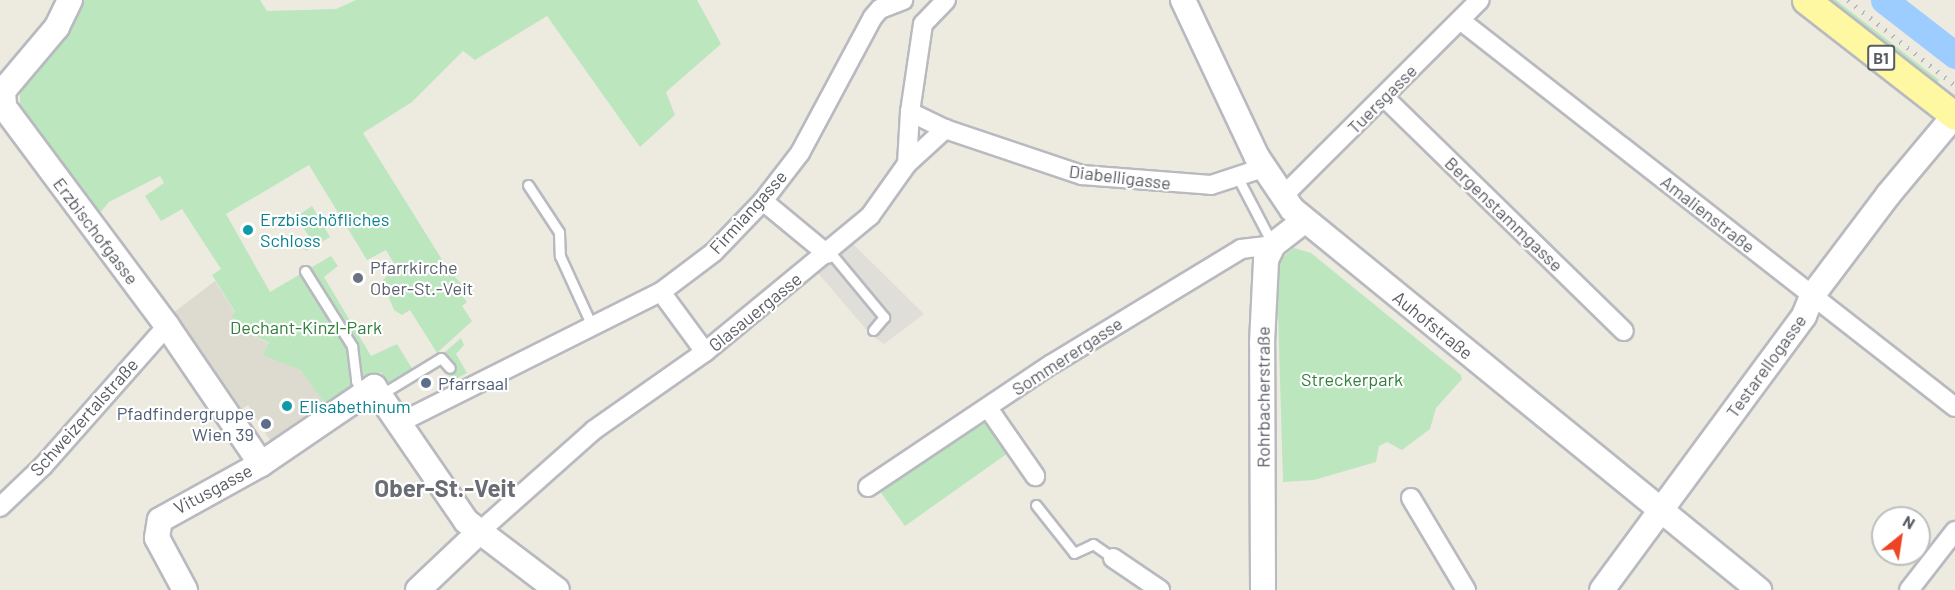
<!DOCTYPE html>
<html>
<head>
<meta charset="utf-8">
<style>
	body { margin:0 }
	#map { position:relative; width:1955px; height:590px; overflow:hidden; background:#edebe0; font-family:Barlow,sans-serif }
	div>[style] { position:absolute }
	.industrial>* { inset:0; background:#e0ded8 }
	.education>* { inset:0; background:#dddacf }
	.green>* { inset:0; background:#bbe6be }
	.river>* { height:27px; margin:-13.5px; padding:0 13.5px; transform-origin:13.5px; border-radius:13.5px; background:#9dccff }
	.roads { filter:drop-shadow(2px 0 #b8bac0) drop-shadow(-2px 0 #b8bac0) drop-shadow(0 2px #b8bac0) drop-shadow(0 -2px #b8bac0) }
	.lane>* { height:9px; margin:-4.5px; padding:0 4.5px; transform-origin:4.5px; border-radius:4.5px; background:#fff }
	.street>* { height:18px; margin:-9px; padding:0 9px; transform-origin:9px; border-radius:9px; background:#fff }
	.secondary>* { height:24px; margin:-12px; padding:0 12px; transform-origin:12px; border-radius:12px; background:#fff }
	.primary>* { height:27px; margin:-13.5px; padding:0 13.5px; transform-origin:13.5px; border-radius:13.5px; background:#fff8a2 }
	.rail>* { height:4.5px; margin-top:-2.25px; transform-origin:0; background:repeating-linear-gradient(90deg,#b4b5b5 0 1.5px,transparent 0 9.5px) }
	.dots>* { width:16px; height:16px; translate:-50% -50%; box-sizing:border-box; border:3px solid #fff; border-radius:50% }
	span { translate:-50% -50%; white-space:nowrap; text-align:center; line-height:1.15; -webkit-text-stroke:4.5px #fff; paint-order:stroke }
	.shield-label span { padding:2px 4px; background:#fff; border:2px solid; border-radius:4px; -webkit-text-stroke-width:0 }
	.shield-label { font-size:16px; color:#595c62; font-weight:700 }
	.street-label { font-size:18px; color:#595c62 }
	.culture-label { font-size:18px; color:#0d838f }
	.left { translate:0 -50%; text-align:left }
	.worship-label { font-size:18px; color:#5b616d }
	.park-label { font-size:18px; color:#30813b }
	.service-label { font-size:18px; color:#4e5e75 }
	.right { translate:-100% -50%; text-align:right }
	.district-label { font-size:24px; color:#6a6e74; font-weight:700 }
	.north { position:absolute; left:1871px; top:506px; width:60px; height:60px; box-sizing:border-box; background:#fff; border:2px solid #bdbec0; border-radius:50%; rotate:30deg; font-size:16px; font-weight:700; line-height:24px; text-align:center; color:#595c62 }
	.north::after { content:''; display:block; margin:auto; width:21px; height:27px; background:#ee4424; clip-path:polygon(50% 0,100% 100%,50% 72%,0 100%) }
</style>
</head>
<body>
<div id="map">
	<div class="industrial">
		<i style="clip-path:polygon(853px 244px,924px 314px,884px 344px,870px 334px,818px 273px)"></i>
	</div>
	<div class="education">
		<i style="clip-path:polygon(215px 281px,235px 313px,231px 316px,245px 330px,269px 344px,301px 369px,326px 406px,271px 442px,248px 405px,238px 412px,173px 313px)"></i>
	</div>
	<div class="green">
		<i style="clip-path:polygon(80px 0,260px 0,267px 11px,336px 9px,356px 0,697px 0,721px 44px,666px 92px,675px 115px,640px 147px,547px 16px,475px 60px,463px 51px,412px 102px,363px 133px,446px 266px,467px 291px,462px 295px,467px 302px,462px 306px,472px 321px,437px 353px,410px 310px,402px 315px,394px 310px,382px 281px,396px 267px,386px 250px,367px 260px,309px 165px,226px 214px,270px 292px,331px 256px,338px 266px,324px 277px,371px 356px,397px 344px,413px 370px,389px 383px,381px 372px,326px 406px,301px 370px,263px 355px,269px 343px,245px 330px,231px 316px,235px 312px,212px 275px,221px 269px,182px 209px,161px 221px,145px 196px,164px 183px,160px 176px,109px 202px,99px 214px,20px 104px,20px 90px,50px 53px)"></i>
		<i style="clip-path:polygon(1828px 0,1836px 0,1939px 80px,1937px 84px)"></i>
		<i style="clip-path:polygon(312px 206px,330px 237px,306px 251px,302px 246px,309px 236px,299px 222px,291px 227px,288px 222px)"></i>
		<i style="clip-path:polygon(1294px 248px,1311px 253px,1461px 375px,1462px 379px,1436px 408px,1430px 429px,1402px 450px,1387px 442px,1379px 446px,1376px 462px,1314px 480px,1283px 482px,1277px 277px,1278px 261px)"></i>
		<i style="clip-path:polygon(461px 338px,464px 345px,456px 354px,467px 373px,452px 381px,447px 372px,454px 368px,445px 352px)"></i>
		<i style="clip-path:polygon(984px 418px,1008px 453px,905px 526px,879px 490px)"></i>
	</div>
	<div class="river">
		<i style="left:1884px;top:0;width:90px;rotate:37.8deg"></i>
	</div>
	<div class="roads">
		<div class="lane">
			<i style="left:1238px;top:178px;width:76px;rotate:62.4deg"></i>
			<i style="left:528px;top:185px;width:56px;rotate:56.6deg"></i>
			<i style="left:559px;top:232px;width:24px;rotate:88deg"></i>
			<i style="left:560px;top:256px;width:77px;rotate:65.4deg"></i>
			<i style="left:830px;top:252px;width:85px;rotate:50.3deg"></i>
			<i style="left:884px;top:317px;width:17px;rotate:130deg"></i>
			<i style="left:305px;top:271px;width:89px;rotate:57.9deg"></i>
			<i style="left:352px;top:346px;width:35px;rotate:83deg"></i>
			<i style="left:356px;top:381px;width:13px;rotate:58deg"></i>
			<i style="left:380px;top:395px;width:71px;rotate:-31.2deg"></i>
			<i style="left:441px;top:358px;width:13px;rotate:48deg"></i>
			<i style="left:1036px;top:505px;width:61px;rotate:51.6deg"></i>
			<i style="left:1074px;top:553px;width:21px;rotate:-25deg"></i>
			<i style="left:1093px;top:544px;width:24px;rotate:35deg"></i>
		</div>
		<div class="street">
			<i style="left:1460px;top:20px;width:628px;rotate:38.02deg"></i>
			<i style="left:1384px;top:97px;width:335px;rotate:44.3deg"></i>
			<i style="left:910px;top:112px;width:39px;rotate:26deg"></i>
			<i style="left:945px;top:129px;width:145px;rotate:18.6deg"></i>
			<i style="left:1082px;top:175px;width:129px;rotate:4.4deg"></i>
			<i style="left:1211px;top:185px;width:55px;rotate:-18.1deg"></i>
			<i style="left:907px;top:164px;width:52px;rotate:-42.6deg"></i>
			<i style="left:1282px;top:197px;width:279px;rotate:-44.9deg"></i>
			<i style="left:763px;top:201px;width:83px;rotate:39.6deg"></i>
			<i style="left:661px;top:292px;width:74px;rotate:53.7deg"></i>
			<i style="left:988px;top:408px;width:83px;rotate:55.3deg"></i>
			<i style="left:399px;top:423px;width:293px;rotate:-26.6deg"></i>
			<i style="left:661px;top:292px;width:66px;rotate:-37deg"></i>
			<i style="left:714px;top:252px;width:71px;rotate:-46.1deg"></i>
			<i style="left:763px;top:201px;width:61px;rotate:-52.4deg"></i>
			<i style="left:800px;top:153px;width:154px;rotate:-61.8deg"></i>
			<i style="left:873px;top:17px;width:11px;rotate:-49deg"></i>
			<i style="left:880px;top:9px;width:25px;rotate:-21deg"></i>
			<i style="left:868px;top:487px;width:221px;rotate:-33.8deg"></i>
			<i style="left:1052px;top:364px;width:221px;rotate:-31.3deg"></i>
			<i style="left:1241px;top:249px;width:32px;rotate:-7deg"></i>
			<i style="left:1411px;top:498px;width:107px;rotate:59.1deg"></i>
			<i style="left:0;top:507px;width:59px;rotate:-43.6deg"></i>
			<i style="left:43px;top:466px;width:187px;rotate:-48.5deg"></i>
			<i style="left:478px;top:533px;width:155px;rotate:-41.6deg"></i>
			<i style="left:594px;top:430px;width:136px;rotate:-35.1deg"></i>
			<i style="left:705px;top:352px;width:214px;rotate:-39.5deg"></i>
			<i style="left:870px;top:216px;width:64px;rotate:-54.6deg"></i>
			<i style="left:907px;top:164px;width:52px;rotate:-86.7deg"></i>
			<i style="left:910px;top:112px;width:89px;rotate:-81.6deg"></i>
			<i style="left:923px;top:24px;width:33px;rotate:-46deg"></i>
			<i style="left:1113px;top:558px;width:57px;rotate:34.2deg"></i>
			<i style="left:1909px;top:590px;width:75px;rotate:-52.1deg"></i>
		</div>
		<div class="secondary">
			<i style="left:70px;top:0;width:30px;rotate:116deg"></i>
			<i style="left:57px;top:27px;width:84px;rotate:130.2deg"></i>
			<i style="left:3px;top:91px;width:16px;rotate:86deg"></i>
			<i style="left:4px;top:107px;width:273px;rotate:53.3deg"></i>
			<i style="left:167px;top:326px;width:167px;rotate:55.7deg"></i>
			<i style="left:1183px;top:0;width:174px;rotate:64.8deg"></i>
			<i style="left:1257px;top:157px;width:63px;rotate:56.1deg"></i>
			<i style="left:1292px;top:209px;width:603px;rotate:39.21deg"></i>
			<i style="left:185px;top:590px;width:59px;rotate:-118.3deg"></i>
			<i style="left:157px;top:538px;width:18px;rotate:-81deg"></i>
			<i style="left:160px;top:520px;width:115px;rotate:-29deg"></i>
			<i style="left:261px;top:464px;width:137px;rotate:-34.3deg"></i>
			<i style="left:374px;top:387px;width:163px;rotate:55.5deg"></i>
			<i style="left:466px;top:521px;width:114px;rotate:37.2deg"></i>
			<i style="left:418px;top:590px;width:83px;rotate:-43.5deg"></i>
			<i style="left:1263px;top:590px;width:247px;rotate:-90.2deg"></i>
			<i style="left:1262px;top:343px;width:83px;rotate:-87.2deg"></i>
			<i style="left:1266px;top:260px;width:17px;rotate:-65deg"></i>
			<i style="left:1273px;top:245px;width:39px;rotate:-38deg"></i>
			<i style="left:1602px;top:590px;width:340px;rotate:-53.6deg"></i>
			<i style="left:1804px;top:316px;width:22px;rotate:-68deg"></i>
			<i style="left:1812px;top:296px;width:126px;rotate:-53deg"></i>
			<i style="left:1888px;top:195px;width:104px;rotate:-50.1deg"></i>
		</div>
		<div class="primary">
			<i style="left:1806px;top:0;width:189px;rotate:37.9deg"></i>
		</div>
	</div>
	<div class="rail">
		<i style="left:1848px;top:0;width:137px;rotate:38.5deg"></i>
	</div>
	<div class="dots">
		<i style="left:248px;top:230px;background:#0f9aa8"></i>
		<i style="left:358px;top:278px;background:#6b7280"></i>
		<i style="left:426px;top:383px;background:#5c6f8a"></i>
		<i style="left:287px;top:406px;background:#0f9aa8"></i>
		<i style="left:266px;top:424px;background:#5c6f8a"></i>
	</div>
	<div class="shield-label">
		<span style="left:1881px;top:58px">B1</span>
	</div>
	<div class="street-label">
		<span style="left:1382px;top:99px;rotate:-45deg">Tuersgasse</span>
		<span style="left:1120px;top:177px;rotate:7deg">Diabelligasse</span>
		<span style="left:748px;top:212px;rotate:-48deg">Firmiangasse</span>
		<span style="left:1504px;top:214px;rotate:44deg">Bergenstammgasse</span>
		<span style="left:1708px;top:214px;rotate:38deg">Amalienstraße</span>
		<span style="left:96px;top:231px;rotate:53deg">Erzbischofgasse</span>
		<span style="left:755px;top:312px;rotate:-39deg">Glasauergasse</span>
		<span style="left:1433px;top:325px;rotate:39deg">Auhofstraße</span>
		<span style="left:1067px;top:356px;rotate:-33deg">Sommerergasse</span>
		<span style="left:1766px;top:366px;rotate:-54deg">Testarellogasse</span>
		<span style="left:1263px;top:397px;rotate:-90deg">Rohrbacherstraße</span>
		<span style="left:84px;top:417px;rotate:-48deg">Schweizertalstraße</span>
		<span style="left:213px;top:489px;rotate:-28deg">Vitusgasse</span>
	</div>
	<div class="culture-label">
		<span class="left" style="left:260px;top:230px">Erzbischöfliches<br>Schloss</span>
		<span class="left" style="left:299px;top:406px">Elisabethinum</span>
	</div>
	<div class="worship-label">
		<span class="left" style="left:370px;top:278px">Pfarrkirche<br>Ober-St.-Veit</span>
	</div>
	<div class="park-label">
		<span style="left:306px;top:327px">Dechant-Kinzl-Park</span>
		<span style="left:1352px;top:379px">Streckerpark</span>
	</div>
	<div class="service-label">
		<span class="left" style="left:438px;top:383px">Pfarrsaal</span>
		<span class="right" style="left:254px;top:424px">Pfadfindergruppe<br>Wien 39</span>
	</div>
	<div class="district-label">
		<span style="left:445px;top:488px">Ober-St.-Veit</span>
	</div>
	<div class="north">N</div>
</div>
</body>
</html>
